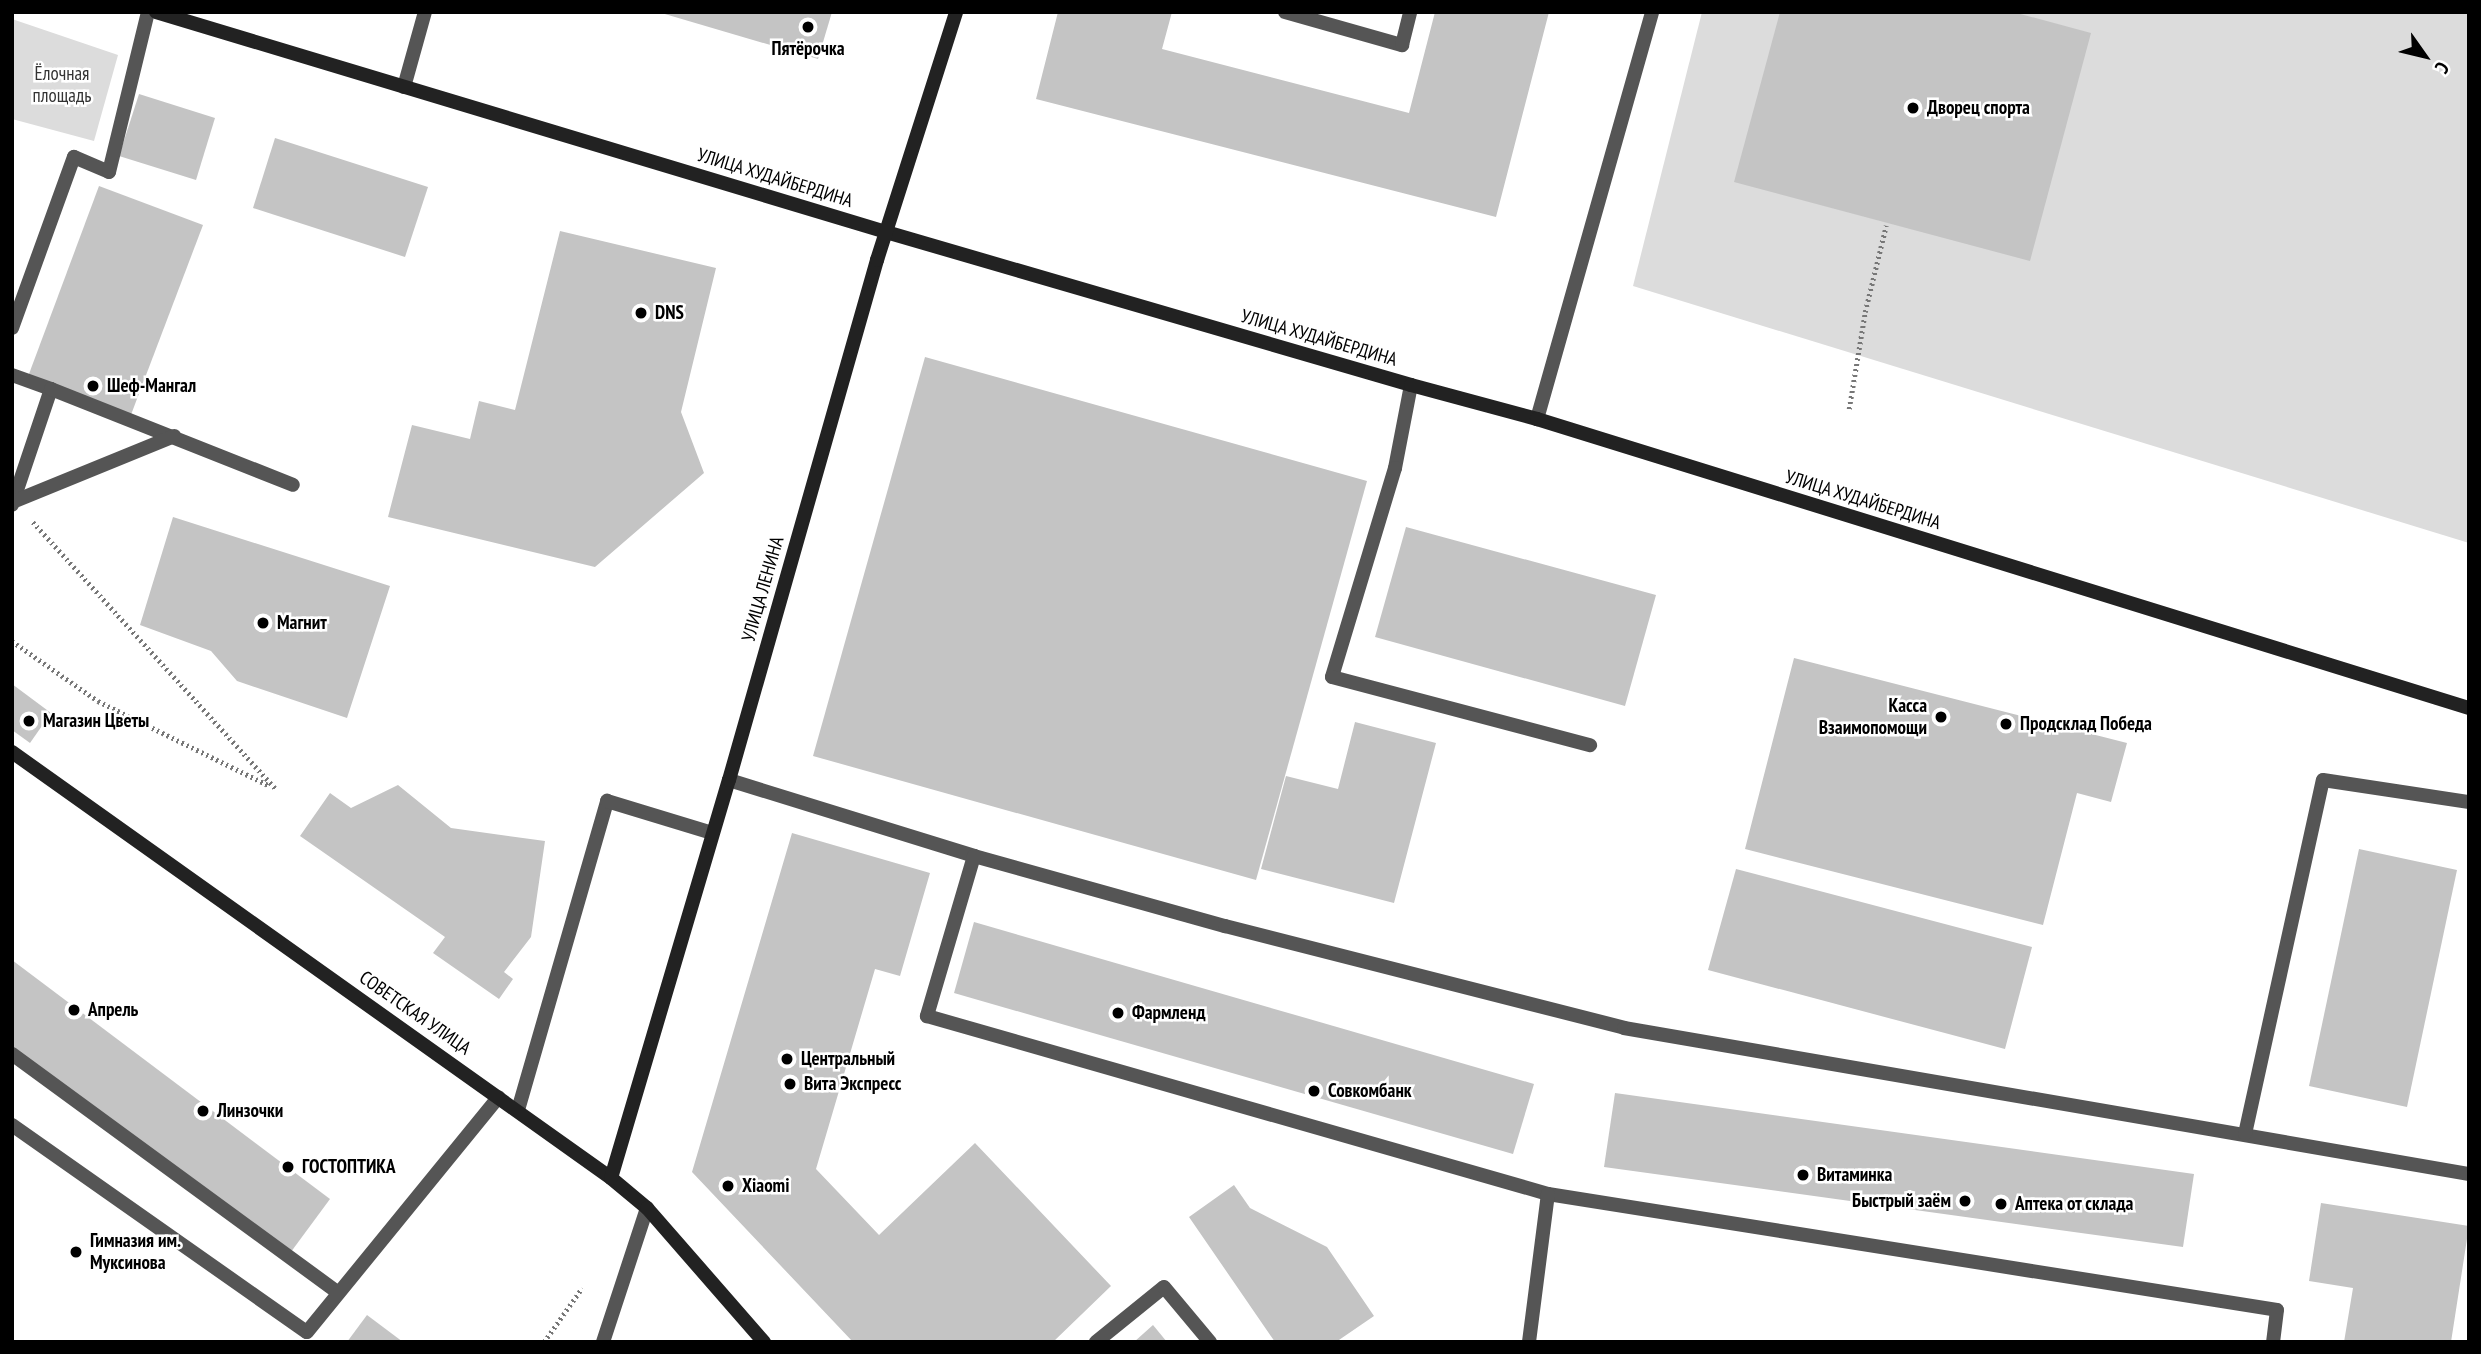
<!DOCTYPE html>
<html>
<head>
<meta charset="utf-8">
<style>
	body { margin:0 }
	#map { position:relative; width:2481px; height:1354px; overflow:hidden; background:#fff; font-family:"PT Sans Narrow",sans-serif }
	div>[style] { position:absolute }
	.green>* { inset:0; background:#dcdcdc }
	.building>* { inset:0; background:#c4c4c4 }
	.path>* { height:4.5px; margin-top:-2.25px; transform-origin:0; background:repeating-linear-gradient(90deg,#777 0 2px,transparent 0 5.5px) }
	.lane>* { height:14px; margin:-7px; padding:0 7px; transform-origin:7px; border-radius:7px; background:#555 }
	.secondary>* { height:14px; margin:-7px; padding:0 7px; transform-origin:7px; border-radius:7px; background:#222 }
	.dots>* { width:19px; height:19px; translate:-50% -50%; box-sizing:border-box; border:4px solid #fff; border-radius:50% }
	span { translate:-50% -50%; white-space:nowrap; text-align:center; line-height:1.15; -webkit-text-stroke:5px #fff; paint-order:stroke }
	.poi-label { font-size:19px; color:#000; font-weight:700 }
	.left { translate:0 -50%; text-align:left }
	.right { translate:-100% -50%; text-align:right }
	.park-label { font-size:19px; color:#333 }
	.street-label { font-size:19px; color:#000 }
	.frame { position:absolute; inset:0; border:14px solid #000; pointer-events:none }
	.north { position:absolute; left:2390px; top:21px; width:70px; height:70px; -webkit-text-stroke:5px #fff; paint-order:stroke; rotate:124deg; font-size:19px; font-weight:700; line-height:28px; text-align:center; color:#000 }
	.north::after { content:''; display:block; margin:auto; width:24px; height:32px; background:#000; clip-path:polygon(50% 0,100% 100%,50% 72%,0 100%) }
</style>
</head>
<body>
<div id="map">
	<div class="green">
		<i style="clip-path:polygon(1702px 12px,2469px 12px,2469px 543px,1633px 286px)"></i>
		<i style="clip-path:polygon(12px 19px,118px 55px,94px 141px,12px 119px)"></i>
	</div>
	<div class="building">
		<i style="clip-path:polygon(658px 12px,832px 12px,818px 59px)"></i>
		<i style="clip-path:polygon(1058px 12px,1172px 12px,1162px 49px,1409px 113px,1435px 12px,1549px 12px,1496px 217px,1036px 99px)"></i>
		<i style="clip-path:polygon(1780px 12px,2013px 12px,2091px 33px,2030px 261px,1734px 182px)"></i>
		<i style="clip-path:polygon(139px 94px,215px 118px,196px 180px,119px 156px)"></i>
		<i style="clip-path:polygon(275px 138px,428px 187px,405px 257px,253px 208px)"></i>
		<i style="clip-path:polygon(99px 186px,203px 225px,129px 420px,26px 382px)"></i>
		<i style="clip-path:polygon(560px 231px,716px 268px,681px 412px,704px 473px,595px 567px,388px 517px,412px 425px,470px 439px,479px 401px,515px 410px)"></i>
		<i style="clip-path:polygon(925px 357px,1367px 481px,1256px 880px,813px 756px)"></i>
		<i style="clip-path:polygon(173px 517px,390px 586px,347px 718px,237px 681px,211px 651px,140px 625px)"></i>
		<i style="clip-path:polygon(1406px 527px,1656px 595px,1625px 706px,1375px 637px)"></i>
		<i style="clip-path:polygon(1794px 658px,2127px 743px,2111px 802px,2077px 793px,2043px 925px,1745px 849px)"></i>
		<i style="clip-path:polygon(12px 684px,51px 713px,30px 743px,12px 730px)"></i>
		<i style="clip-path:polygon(1355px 722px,1436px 743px,1394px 903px,1261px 869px,1286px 776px,1338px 789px)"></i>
		<i style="clip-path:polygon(398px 785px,451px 828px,545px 841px,531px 937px,504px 972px,513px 979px,499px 999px,433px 953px,445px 937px,300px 836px,330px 793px,351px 808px)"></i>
		<i style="clip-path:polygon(792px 833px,930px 873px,900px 976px,875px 969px,816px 1169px,879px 1235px,975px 1143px,1111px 1286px,1053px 1342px,853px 1342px,692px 1172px)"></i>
		<i style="clip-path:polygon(2359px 849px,2457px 870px,2407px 1107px,2309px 1086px)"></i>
		<i style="clip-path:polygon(1736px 869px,2032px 947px,2005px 1049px,1708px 970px)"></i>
		<i style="clip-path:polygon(974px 922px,1534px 1084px,1513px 1154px,954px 993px)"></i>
		<i style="clip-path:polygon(12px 960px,330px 1199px,285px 1260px,12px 1056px)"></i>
		<i style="clip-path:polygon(1615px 1093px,2194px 1174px,2183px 1247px,1604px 1167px)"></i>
		<i style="clip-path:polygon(1234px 1185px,1250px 1208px,1327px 1247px,1374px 1316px,1336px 1342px,1275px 1342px,1189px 1217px)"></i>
		<i style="clip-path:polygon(2321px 1203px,2469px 1226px,2451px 1342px,2344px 1342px,2353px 1288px,2309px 1281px)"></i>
		<i style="clip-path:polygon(367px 1315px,403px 1342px,347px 1342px)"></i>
		<i style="clip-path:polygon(1153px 1325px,1167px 1342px,1134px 1342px)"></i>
	</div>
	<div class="path">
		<i style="left:1849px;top:409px;width:98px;rotate:-80.6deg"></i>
		<i style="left:1865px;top:312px;width:89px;rotate:-76.3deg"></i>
		<i style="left:33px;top:522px;width:360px;rotate:47.7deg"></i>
		<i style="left:2467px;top:595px;width:2px"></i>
		<i style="left:12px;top:641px;width:105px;rotate:34.9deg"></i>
		<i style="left:98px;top:701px;width:192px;rotate:26.3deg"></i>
		<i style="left:544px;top:1342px;width:66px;rotate:-54.9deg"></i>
	</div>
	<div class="lane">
		<i style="left:1285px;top:12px;width:122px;rotate:15.8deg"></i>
		<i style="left:1402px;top:45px;width:34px;rotate:-76deg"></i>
		<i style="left:404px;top:87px;width:78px;rotate:-74.4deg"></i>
		<i style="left:12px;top:328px;width:182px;rotate:-70.1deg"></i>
		<i style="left:74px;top:157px;width:38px;rotate:23deg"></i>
		<i style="left:109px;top:172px;width:165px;rotate:-76.3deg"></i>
		<i style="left:12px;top:375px;width:41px;rotate:19.7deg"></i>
		<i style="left:51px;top:389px;width:122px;rotate:108.6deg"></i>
		<i style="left:1411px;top:385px;width:85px;rotate:100.9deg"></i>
		<i style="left:1395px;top:468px;width:218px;rotate:106.8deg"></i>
		<i style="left:1332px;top:677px;width:267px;rotate:14.8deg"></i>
		<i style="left:51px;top:389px;width:260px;rotate:21.6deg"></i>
		<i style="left:1537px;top:419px;width:423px;rotate:-74.2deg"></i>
		<i style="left:15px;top:501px;width:172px;rotate:-22.2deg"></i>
		<i style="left:729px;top:780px;width:257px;rotate:17.2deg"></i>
		<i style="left:974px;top:856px;width:261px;rotate:15.6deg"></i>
		<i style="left:1225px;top:926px;width:412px;rotate:14.3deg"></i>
		<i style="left:1624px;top:1028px;width:858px;rotate:9.8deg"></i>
		<i style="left:974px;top:856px;width:167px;rotate:106.4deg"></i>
		<i style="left:927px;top:1016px;width:646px;rotate:15.99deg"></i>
		<i style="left:1548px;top:1194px;width:738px;rotate:9.04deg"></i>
		<i style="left:2277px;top:1310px;width:32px;rotate:97deg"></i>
		<i style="left:12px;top:1054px;width:404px;rotate:36.2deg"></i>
		<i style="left:518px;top:1110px;width:322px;rotate:-73.9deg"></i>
		<i style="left:607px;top:801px;width:110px;rotate:16.9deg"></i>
		<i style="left:12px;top:1125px;width:360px;rotate:35.1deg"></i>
		<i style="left:307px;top:1332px;width:303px;rotate:-50.8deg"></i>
		<i style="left:2245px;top:1134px;width:362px;rotate:-77.6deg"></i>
		<i style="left:2323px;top:780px;width:148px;rotate:8.6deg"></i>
		<i style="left:603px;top:1342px;width:141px;rotate:-71.8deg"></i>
		<i style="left:1096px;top:1342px;width:87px;rotate:-39deg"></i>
		<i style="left:1164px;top:1287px;width:72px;rotate:50.1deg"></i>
		<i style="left:1529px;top:1342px;width:149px;rotate:-82.7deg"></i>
	</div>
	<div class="secondary">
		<i style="left:156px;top:12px;width:762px;rotate:16.77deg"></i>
		<i style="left:886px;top:232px;width:547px;rotate:16.25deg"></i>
		<i style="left:1411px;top:385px;width:131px;rotate:15.1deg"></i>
		<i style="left:1537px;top:419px;width:976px;rotate:17.23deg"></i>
		<i style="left:12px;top:752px;width:735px;rotate:35.42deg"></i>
		<i style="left:611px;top:1178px;width:47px;rotate:39.8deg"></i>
		<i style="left:647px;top:1208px;width:178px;rotate:48.9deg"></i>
		<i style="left:611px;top:1178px;width:415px;rotate:-73.5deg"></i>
		<i style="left:729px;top:780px;width:541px;rotate:-74.11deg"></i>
		<i style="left:877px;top:260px;width:260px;rotate:-72.3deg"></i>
	</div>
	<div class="dots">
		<i style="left:808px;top:27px;background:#000"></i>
		<i style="left:1913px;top:108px;background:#000"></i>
		<i style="left:641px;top:313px;background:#000"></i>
		<i style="left:93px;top:386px;background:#000"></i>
		<i style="left:263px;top:623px;background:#000"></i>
		<i style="left:1941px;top:717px;background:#000"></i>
		<i style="left:29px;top:721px;background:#000"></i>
		<i style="left:2006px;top:724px;background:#000"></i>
		<i style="left:74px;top:1010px;background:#000"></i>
		<i style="left:1118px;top:1013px;background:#000"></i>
		<i style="left:787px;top:1059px;background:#000"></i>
		<i style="left:790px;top:1084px;background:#000"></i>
		<i style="left:1314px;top:1091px;background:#000"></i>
		<i style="left:203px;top:1111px;background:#000"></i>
		<i style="left:288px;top:1167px;background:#000"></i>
		<i style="left:1803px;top:1175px;background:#000"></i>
		<i style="left:728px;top:1186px;background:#000"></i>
		<i style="left:1965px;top:1201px;background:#000"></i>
		<i style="left:2001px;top:1204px;background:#000"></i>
		<i style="left:76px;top:1252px;background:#000"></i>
	</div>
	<div class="poi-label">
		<span style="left:808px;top:49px">Пятёрочка</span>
		<span class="left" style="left:1927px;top:108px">Дворец спорта</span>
		<span class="left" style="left:655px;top:313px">DNS</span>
		<span class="left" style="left:107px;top:386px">Шеф-Мангал</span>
		<span class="left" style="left:277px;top:623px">Магнит</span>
		<span class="right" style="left:1927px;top:717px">Касса<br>Взаимопомощи</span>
		<span class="left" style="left:43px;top:721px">Магазин Цветы</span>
		<span class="left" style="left:2020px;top:724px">Продсклад Победа</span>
		<span class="left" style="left:88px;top:1010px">Апрель</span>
		<span class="left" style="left:1132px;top:1013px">Фармленд</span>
		<span class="left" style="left:801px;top:1059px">Центральный</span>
		<span class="left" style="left:804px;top:1084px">Вита Экспресс</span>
		<span class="left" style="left:1328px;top:1091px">Совкомбанк</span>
		<span class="left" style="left:217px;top:1111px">Линзочки</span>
		<span class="left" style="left:302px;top:1167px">ГОСТОПТИКА</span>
		<span class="left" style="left:1817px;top:1175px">Витаминка</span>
		<span class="left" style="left:742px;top:1186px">Xiaomi</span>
		<span class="right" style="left:1951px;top:1201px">Быстрый заём</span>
		<span class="left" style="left:2015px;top:1204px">Аптека от склада</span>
		<span class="left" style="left:90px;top:1252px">Гимназия им.<br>Муксинова</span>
	</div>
	<div class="park-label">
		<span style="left:62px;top:85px">Ёлочная<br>площадь</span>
	</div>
	<div class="street-label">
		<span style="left:775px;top:178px;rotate:17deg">УЛИЦА ХУДАЙБЕРДИНА</span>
		<span style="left:1319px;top:338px;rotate:16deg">УЛИЦА ХУДАЙБЕРДИНА</span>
		<span style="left:1863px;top:500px;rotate:17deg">УЛИЦА ХУДАЙБЕРДИНА</span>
		<span style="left:763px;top:589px;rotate:-74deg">УЛИЦА ЛЕНИНА</span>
		<span style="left:415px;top:1013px;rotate:35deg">СОВЕТСКАЯ УЛИЦА</span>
	</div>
	<div class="frame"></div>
	<div class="north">С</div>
</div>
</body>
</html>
